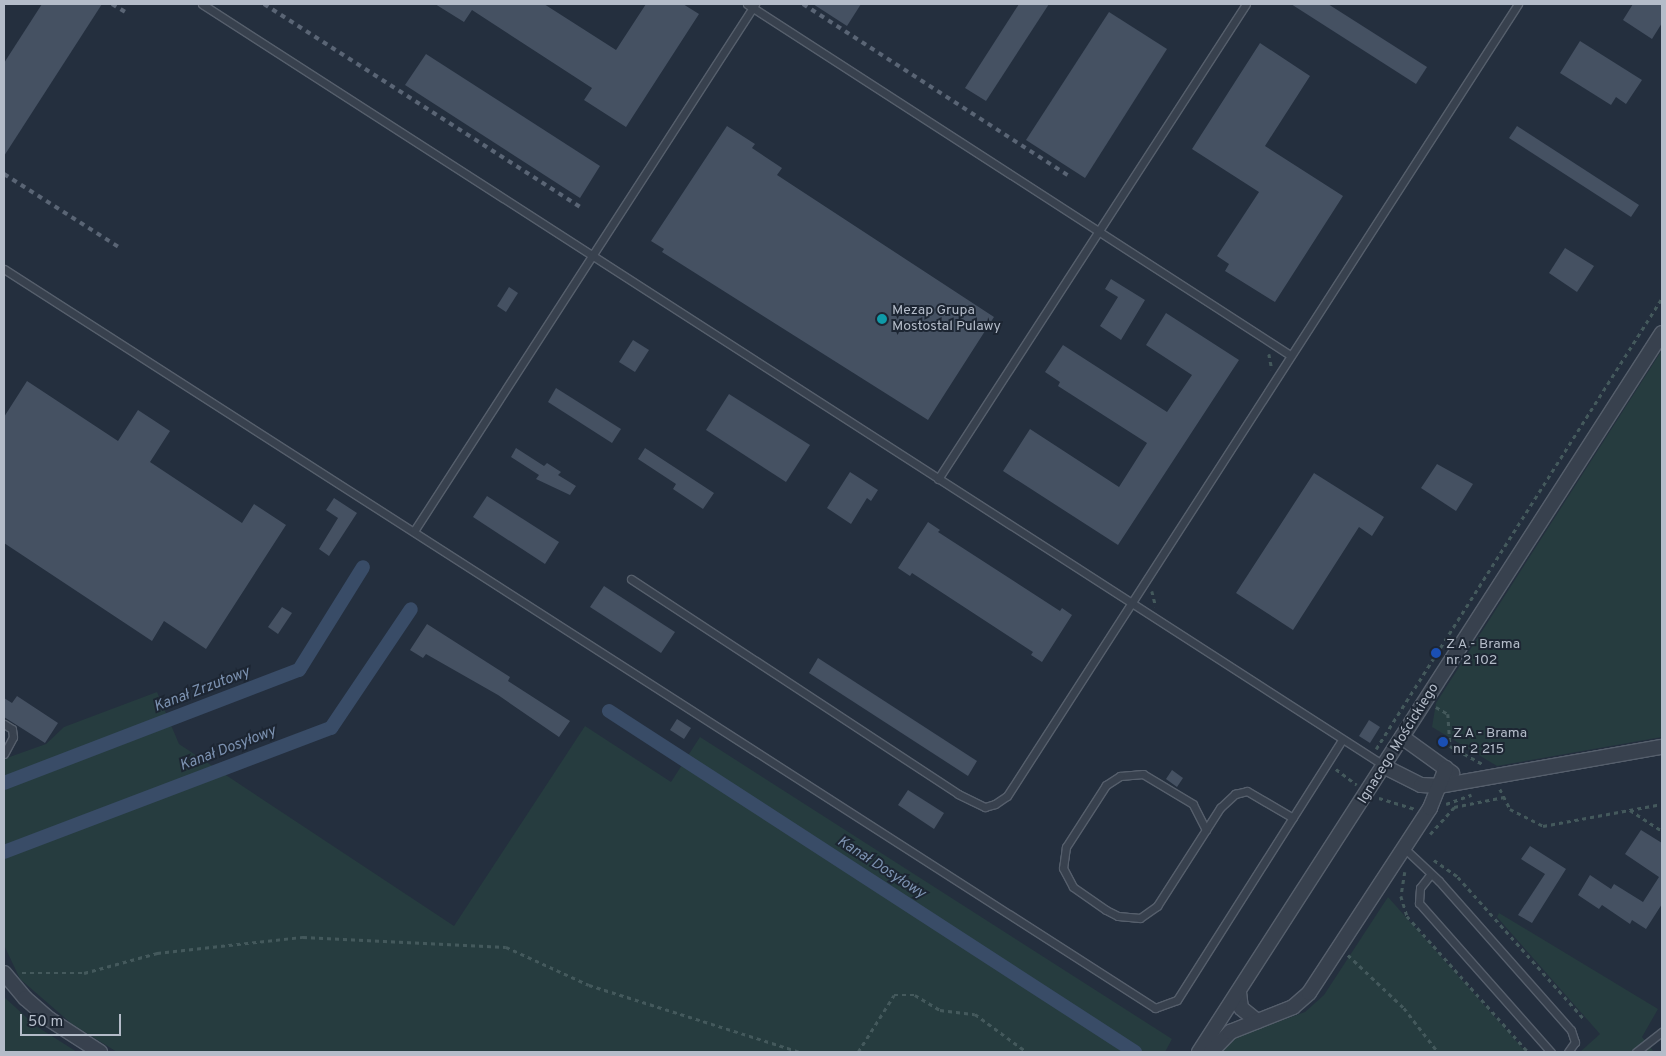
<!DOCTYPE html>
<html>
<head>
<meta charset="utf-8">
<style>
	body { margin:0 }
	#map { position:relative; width:1666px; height:1056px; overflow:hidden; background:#242f3e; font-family:Overpass,sans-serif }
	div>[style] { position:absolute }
	.green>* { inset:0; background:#263c3f }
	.canal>* { height:14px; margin:-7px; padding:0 7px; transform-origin:7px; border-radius:7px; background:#394c67 }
	.building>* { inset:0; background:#455162 }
	.path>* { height:2.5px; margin-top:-1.25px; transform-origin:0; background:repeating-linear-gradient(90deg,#44595c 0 4px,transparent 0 8px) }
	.roads { filter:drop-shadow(1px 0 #565f6c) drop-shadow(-1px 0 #565f6c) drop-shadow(0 1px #565f6c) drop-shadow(0 -1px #565f6c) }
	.service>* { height:7px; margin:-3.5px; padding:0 3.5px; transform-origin:3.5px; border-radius:3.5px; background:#38414e }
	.minor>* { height:14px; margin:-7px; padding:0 7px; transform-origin:7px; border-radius:7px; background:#38414e }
	.rail>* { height:4px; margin-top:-2px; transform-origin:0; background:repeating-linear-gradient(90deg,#5a6575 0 5px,transparent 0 10px) }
	.dots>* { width:14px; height:14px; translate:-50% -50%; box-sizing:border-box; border:2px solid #1d2633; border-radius:50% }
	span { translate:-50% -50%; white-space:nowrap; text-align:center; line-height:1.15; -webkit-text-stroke:4px #1d2633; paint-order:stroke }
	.poi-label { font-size:14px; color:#b4bcc9 }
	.left { translate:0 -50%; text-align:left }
	.street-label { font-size:14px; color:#b4bcc9 }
	.water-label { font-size:15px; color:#7c92b1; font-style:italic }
	.frame { position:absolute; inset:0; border:5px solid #b4bcc9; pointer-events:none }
	.scale { position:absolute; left:20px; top:1014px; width:101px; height:22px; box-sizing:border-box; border:2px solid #b4bcc9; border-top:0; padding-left:6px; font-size:15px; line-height:18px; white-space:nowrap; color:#b4bcc9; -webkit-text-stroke:4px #1d2633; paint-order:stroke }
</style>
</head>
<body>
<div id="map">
	<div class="green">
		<i style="clip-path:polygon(1662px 350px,1662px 737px,1497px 766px,1432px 727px,1436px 703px)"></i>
		<i style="clip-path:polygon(157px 692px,179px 744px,454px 926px,585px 726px,671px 782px,700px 737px,1172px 1039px,1165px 1052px,117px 1052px,72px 1024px,20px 979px,4px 945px,4px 759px,46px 744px,64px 727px)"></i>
		<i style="clip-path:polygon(1388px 897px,1526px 1052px,1217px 1052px,1231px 1039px,1305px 1012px,1324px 995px)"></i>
		<i style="clip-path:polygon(1499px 913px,1658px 1009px,1642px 1037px,1654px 1052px,1580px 1052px,1600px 1034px,1497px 917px)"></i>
		<i style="clip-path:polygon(4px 997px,36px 1026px,77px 1052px,4px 1052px)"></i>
	</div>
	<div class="canal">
		<i style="left:609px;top:711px;width:627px;rotate:32.95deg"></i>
		<i style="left:4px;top:783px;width:316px;rotate:-21deg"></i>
		<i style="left:299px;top:670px;width:121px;rotate:-58.1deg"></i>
		<i style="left:4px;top:852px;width:350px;rotate:-20.8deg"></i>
		<i style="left:331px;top:728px;width:143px;rotate:-56.1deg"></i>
	</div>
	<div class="building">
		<i style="clip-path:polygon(42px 4px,102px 4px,4px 156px,4px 63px)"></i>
		<i style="clip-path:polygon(435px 4px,544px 4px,616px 50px,646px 4px,683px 4px,699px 14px,626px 127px,584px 100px,592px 88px,472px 10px,464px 22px)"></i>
		<i style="clip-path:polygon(813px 4px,861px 4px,847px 26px)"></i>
		<i style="clip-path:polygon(1019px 4px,1049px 4px,986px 101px,965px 88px)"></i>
		<i style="clip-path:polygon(1291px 4px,1328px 4px,1427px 67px,1416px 84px)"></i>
		<i style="clip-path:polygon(1633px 4px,1662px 4px,1662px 23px,1652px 39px,1623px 20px)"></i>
		<i style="clip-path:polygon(1109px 12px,1167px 49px,1085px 178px,1026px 140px)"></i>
		<i style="clip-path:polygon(1580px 41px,1642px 80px,1626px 104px,1616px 97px,1611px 105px,1560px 73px)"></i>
		<i style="clip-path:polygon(1260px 43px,1310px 76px,1265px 146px,1343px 196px,1275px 302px,1225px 271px,1229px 264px,1217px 256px,1259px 192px,1192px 149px)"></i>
		<i style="clip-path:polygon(426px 54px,600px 166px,580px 198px,405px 85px)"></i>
		<i style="clip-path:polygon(727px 126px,755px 144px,752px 148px,782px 168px,777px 175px,994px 317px,928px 420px,662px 252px,664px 249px,651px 241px)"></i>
		<i style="clip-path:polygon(1517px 126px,1639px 205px,1631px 217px,1509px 138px)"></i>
		<i style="clip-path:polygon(1565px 248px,1594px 266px,1577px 292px,1549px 273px)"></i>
		<i style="clip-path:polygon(1111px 279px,1145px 300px,1121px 340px,1100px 326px,1118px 297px,1105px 289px)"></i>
		<i style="clip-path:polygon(509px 287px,518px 293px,506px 312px,497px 306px)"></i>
		<i style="clip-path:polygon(1166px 313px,1239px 360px,1118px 545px,1003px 471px,1030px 429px,1119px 487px,1147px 443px,1058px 386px,1060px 382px,1045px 372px,1063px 345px,1167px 412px,1192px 375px,1146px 345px)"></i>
		<i style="clip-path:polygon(633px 340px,649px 350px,635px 372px,619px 362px)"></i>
		<i style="clip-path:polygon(27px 381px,118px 441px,138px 410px,170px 431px,150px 462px,242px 523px,254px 504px,286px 525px,206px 649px,164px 621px,152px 641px,4px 543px,4px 417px)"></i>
		<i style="clip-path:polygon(556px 388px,621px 429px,612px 443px,548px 402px)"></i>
		<i style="clip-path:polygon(729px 394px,810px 445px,786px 482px,706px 430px)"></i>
		<i style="clip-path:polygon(516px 448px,544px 466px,547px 463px,561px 472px,558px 475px,576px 486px,570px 495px,536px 479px,539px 475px,511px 457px)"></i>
		<i style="clip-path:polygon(645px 448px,714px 493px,703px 509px,673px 489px,676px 484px,638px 459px)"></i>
		<i style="clip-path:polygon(1437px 464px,1473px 484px,1456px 511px,1421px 488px)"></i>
		<i style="clip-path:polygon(850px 472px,878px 490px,871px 501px,867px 498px,851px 524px,827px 508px)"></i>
		<i style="clip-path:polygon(1314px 473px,1384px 517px,1372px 536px,1359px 527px,1293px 630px,1236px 593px)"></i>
		<i style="clip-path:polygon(487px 496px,559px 542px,545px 564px,473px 517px)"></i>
		<i style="clip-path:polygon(334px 498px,357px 513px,329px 556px,319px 549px,338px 518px,326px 510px)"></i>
		<i style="clip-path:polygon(928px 522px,940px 530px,938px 532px,1060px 611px,1062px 608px,1072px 615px,1042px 662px,1031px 655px,1033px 652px,912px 573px,910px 576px,898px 568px)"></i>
		<i style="clip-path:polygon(604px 586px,675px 632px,661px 653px,590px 607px)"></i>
		<i style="clip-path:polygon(282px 607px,292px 613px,278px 634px,268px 627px)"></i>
		<i style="clip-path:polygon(427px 624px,510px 677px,508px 681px,570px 721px,559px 737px,498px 695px,426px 654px,423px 658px,410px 650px)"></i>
		<i style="clip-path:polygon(818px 658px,977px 761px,968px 776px,809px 673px)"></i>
		<i style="clip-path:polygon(17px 696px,58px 723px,45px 743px,4px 717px,4px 698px,12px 703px)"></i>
		<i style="clip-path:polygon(677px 719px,691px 728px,684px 739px,670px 730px)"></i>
		<i style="clip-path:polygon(1369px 720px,1380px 727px,1370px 743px,1359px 736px)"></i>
		<i style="clip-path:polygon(1172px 770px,1183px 778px,1177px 787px,1166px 779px)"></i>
		<i style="clip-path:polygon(908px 790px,944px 813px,934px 829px,898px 805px)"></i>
		<i style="clip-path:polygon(1641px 830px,1662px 843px,1662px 904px,1646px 929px,1632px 920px,1630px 924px,1602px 905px,1599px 909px,1578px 895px,1590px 875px,1611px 889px,1614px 884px,1643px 902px,1659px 877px,1625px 854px)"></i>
		<i style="clip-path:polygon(1530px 846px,1566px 869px,1532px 923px,1518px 915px,1545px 874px,1521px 859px)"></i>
	</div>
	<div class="path">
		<i style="left:1269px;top:354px;width:16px;rotate:79deg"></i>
		<i style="left:1152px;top:591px;width:16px;rotate:76deg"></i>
		<i style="left:1436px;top:707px;width:14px;rotate:30deg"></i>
		<i style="left:1448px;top:714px;width:32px;rotate:86deg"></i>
		<i style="left:1450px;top:746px;width:37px;rotate:29deg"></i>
		<i style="left:1376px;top:749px;width:534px;rotate:-57.62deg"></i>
		<i style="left:1336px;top:769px;width:26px;rotate:37deg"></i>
		<i style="left:1500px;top:789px;width:22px;rotate:63deg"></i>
		<i style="left:1510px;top:809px;width:37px;rotate:27deg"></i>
		<i style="left:1543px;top:826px;width:121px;rotate:-10.5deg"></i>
		<i style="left:1379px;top:798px;width:37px;rotate:17deg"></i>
		<i style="left:1446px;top:804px;width:27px;rotate:-20deg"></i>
		<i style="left:1630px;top:810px;width:38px;rotate:33deg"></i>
		<i style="left:1430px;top:834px;width:36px;rotate:-48deg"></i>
		<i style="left:1454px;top:807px;width:51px;rotate:-11.3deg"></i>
		<i style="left:1434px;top:860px;width:29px;rotate:35deg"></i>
		<i style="left:1458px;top:877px;width:190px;rotate:48.4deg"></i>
		<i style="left:1405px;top:872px;width:24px;rotate:99deg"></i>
		<i style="left:1401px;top:896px;width:21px;rotate:73deg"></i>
		<i style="left:1407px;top:916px;width:182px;rotate:48.3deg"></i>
		<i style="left:1348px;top:955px;width:77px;rotate:43.4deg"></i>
		<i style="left:1404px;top:1008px;width:56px;rotate:52.3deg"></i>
		<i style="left:22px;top:973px;width:62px"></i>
		<i style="left:84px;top:973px;width:76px;rotate:-15.3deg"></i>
		<i style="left:157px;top:953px;width:147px;rotate:-6.3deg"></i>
		<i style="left:303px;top:937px;width:203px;rotate:2.8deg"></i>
		<i style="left:506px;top:947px;width:91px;rotate:24.6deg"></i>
		<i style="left:589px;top:985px;width:221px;rotate:17.6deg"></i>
		<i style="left:858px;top:1052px;width:67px;rotate:-57.7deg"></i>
		<i style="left:894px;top:995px;width:21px"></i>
		<i style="left:915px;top:995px;width:29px;rotate:31deg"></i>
		<i style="left:940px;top:1010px;width:35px;rotate:7deg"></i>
		<i style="left:975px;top:1014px;width:64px;rotate:36.2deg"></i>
	</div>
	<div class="roads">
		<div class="service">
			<i style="left:202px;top:4px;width:1407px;rotate:32.79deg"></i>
			<i style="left:747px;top:4px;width:647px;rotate:32.88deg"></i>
			<i style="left:4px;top:269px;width:1368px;rotate:32.7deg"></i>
			<i style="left:1155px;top:1008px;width:23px;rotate:-20deg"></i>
			<i style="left:1177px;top:1000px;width:308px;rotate:-57.6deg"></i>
			<i style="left:938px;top:479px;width:566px;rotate:-57.04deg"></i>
			<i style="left:414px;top:531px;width:628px;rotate:-57.09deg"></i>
			<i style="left:631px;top:579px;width:391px;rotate:33.3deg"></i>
			<i style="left:958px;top:794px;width:30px;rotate:26deg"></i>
			<i style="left:985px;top:807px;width:10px;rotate:-17deg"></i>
			<i style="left:995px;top:804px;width:14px;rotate:-34deg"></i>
			<i style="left:1007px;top:796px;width:943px;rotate:-57.17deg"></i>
			<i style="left:4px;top:724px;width:9px;rotate:32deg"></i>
			<i style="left:12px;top:729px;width:8px;rotate:83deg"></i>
			<i style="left:13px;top:737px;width:19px;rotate:118deg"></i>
			<i style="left:1206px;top:830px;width:29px;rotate:-117deg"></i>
			<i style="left:1193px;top:804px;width:58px;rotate:-149deg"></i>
			<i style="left:1143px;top:774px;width:23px;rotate:175deg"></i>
			<i style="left:1120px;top:776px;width:17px;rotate:147deg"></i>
			<i style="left:1106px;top:785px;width:74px;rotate:122.8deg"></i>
			<i style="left:1066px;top:847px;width:21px;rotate:98deg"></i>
			<i style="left:1063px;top:868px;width:21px;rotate:62deg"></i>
			<i style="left:1073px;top:887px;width:40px;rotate:34.9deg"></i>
			<i style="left:1106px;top:910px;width:13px;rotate:27deg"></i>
			<i style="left:1118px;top:916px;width:22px;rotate:5deg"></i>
			<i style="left:1140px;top:918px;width:21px;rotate:-35deg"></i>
			<i style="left:1157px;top:906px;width:117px;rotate:-57.3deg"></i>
			<i style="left:1220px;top:808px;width:21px;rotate:-43deg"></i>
			<i style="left:1235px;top:794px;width:12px;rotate:-14deg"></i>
			<i style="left:1247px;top:791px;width:53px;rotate:30.4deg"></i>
			<i style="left:1404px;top:848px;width:48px;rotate:43.3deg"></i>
			<i style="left:1439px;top:881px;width:199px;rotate:48.5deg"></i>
			<i style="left:1571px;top:1030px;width:13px;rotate:72deg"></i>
			<i style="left:1575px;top:1042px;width:12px;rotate:125deg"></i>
			<i style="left:1430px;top:875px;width:16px;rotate:128deg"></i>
			<i style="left:1420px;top:888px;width:15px;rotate:94deg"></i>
			<i style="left:1419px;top:903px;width:199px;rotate:48.5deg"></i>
			<i style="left:1636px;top:1052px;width:33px;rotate:-38deg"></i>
		</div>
		<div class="minor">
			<i style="left:1402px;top:737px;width:62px;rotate:35.8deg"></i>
			<i style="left:1385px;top:767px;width:40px;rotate:26.6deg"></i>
			<i style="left:1421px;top:785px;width:19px;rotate:3deg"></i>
			<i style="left:1440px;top:786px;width:225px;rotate:-10deg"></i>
			<i style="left:4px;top:973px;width:33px;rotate:50deg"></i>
			<i style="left:25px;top:998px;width:32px;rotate:41deg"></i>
			<i style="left:49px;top:1019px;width:61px;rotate:32.9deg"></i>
			<i style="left:1239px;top:992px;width:16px;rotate:83deg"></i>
			<i style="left:1241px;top:1008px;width:21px;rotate:39deg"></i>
			<i style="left:1199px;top:1052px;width:855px;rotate:-57.22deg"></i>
			<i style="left:1211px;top:1052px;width:28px;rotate:-46deg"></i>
			<i style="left:1230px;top:1032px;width:68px;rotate:-21.6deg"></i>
			<i style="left:1293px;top:1007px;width:21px;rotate:-41deg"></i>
			<i style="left:1309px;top:993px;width:221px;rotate:-56.8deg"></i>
			<i style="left:1430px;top:808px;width:43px;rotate:-68.2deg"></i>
		</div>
	</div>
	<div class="rail">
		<i style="left:112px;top:4px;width:17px;rotate:31deg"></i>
		<i style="left:264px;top:4px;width:379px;rotate:32.7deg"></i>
		<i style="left:803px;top:4px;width:317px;rotate:32.9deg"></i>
		<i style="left:4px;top:174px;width:138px;rotate:32.5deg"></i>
	</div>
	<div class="dots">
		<i style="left:882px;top:319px;background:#0f9aa8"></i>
		<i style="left:1436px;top:653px;background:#1a4fb4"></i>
		<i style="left:1443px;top:742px;background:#1a4fb4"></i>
	</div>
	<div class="poi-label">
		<span class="left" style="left:892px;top:319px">Mezap Grupa<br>Mostostal Pulawy</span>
		<span class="left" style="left:1446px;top:653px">Z A - Brama<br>nr 2 102</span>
		<span class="left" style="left:1453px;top:742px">Z A - Brama<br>nr 2 215</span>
	</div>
	<div class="street-label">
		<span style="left:1399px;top:744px;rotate:-58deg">Ignacego Mościckiego</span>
	</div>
	<div class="water-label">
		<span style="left:202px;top:690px;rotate:-21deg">Kanał Zrzutowy</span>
		<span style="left:228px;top:749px;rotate:-21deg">Kanał Dosyłowy</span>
		<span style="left:881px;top:868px;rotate:33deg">Kanał Dosyłowy</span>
	</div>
	<div class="frame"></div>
	<div class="scale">50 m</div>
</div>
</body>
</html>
